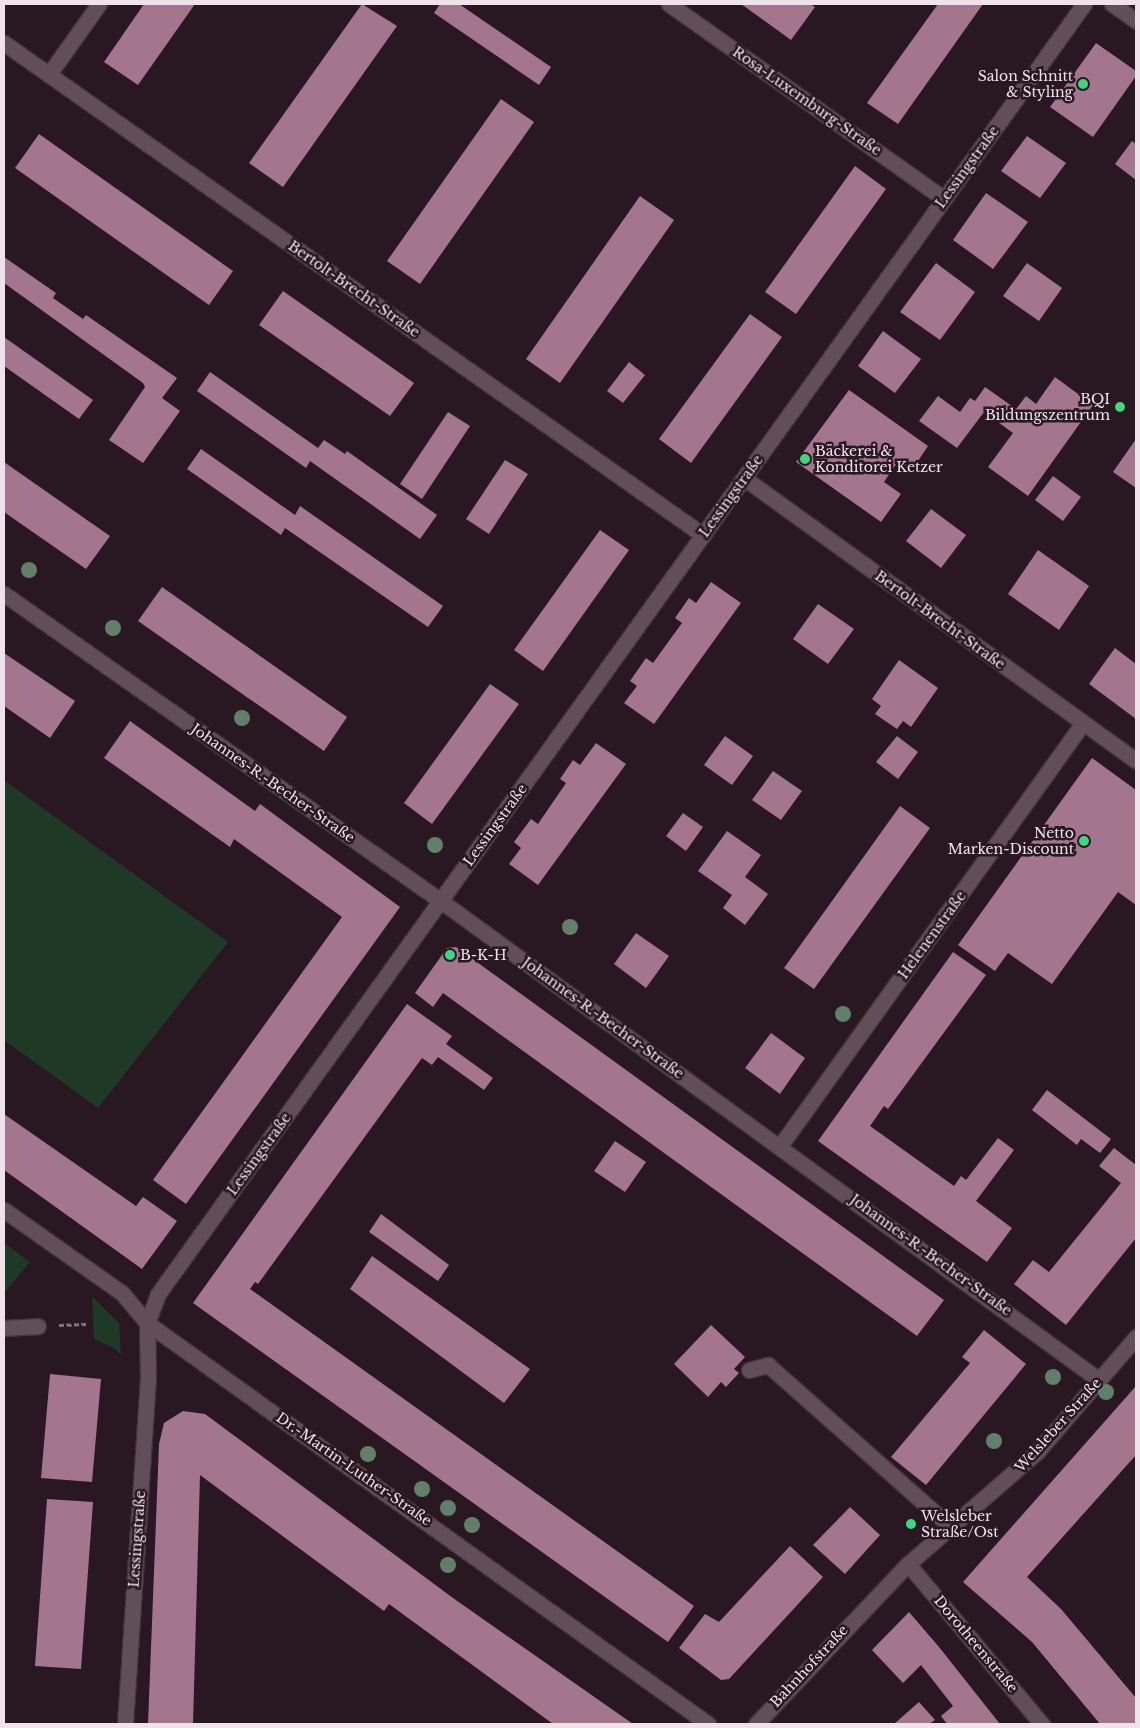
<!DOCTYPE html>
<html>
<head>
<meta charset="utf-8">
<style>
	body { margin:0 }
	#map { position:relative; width:1140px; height:1728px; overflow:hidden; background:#291822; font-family:"Libre Baskerville",serif }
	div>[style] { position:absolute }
	.green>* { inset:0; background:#1e3a27 }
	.building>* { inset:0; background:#a3758e }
	.path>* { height:3px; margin-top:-1.5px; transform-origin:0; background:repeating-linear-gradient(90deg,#83747c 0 5px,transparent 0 7.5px) }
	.roads { filter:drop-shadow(1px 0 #42353c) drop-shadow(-1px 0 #42353c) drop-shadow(0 1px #42353c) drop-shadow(0 -1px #42353c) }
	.service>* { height:15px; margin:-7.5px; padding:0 7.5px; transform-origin:7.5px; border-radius:7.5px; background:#624e59 }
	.minor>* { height:15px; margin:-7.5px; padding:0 7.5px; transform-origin:7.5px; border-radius:7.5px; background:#624e59 }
	.tertiary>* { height:15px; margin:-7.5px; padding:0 7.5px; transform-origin:7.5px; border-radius:7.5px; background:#624e59 }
	.trees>* { width:16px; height:16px; margin:-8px; border-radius:50%; background:#627f6a }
	.dots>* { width:14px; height:14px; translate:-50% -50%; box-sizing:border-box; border:2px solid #291822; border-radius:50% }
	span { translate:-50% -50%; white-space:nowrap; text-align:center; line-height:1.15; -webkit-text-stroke:5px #291822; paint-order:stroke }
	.poi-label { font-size:14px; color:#efe3e9 }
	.right { translate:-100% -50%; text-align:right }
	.left { translate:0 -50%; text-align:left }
	.street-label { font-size:14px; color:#efe3e9 }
	.frame { position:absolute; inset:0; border:5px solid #efe3e9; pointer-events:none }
</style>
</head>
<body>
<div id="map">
	<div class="green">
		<i style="clip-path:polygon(4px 780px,228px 942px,98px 1108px,4px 1040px)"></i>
		<i style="clip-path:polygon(4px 1243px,30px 1262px,4px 1293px)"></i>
		<i style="clip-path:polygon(92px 1297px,119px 1323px,121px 1355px,114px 1348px,94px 1339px)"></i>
	</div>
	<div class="building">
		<i style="clip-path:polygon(144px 4px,195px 4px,138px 85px,104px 62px)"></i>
		<i style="clip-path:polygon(362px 4px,397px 26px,283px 187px,249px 163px)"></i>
		<i style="clip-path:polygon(440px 4px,459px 4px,551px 67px,539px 85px,434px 13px)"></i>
		<i style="clip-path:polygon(741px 4px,810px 4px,815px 7px,791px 40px)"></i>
		<i style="clip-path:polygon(938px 4px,983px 4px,898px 124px,867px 103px)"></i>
		<i style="clip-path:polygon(1096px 43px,1136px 71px,1136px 76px,1093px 137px,1050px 107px)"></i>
		<i style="clip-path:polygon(501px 99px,534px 122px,420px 284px,387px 261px)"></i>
		<i style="clip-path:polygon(39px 134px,233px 271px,209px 305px,15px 168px)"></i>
		<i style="clip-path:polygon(1027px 136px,1066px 163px,1040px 198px,1001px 171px)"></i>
		<i style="clip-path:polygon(1132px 141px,1136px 144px,1136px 180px,1115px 164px)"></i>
		<i style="clip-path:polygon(855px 166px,886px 189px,796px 314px,765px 292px)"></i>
		<i style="clip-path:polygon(986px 193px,1028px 222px,993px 269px,953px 240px)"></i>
		<i style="clip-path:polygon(640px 196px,674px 220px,560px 383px,526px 359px)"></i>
		<i style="clip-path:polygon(4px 257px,56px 293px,53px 298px,83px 319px,86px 315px,177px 378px,162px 398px,180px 411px,143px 463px,109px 440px,145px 387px,143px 383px,4px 283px)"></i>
		<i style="clip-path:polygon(936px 263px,975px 292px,940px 340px,900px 312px)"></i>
		<i style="clip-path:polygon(1027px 263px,1062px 288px,1039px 321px,1003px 296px)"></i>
		<i style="clip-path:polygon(283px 291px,414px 383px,390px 416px,259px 325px)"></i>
		<i style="clip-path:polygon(750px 314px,782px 337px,691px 463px,659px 439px)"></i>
		<i style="clip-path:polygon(883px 331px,921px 359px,895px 393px,858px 366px)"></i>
		<i style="clip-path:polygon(4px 337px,93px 400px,79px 419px,4px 366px)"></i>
		<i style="clip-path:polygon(629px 362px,645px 375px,623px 403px,607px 391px)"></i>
		<i style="clip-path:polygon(210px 372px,318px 448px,324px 440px,345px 454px,347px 451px,437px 515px,420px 539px,310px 461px,306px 468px,197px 391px)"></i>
		<i style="clip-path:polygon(1055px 377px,1093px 405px,1028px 496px,988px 467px,1013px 433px,984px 412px,957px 448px,919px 421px,938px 396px,960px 412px,970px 398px,975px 401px,985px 387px,1016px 409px,1026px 396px,1036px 404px)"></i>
		<i style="clip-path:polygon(849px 390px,928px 446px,912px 470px,898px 461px,884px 482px,901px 494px,881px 522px,796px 462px)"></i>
		<i style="clip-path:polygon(448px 412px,470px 426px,422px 499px,400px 484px)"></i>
		<i style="clip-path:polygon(1136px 439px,1136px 488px,1113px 472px)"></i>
		<i style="clip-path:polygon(201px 449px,295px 515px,300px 506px,443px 606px,428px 627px,285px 528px,281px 535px,187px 469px)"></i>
		<i style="clip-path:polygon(505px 460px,528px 474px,489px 534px,466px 519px)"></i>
		<i style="clip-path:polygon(4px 462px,110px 536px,86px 569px,4px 512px)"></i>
		<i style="clip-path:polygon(1053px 476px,1081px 497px,1063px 521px,1035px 500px)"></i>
		<i style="clip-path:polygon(931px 509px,966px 535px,941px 568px,906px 541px)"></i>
		<i style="clip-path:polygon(600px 530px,629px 550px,543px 671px,514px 650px)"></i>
		<i style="clip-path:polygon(1038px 550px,1089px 586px,1059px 630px,1008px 594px)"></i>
		<i style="clip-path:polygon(711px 582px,741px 603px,654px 724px,624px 703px,637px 686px,630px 681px,646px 658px,653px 663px,682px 623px,675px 618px,689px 598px,696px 603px)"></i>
		<i style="clip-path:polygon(162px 587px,347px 717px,324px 751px,138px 621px)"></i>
		<i style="clip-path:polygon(818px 604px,854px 629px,828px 664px,793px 639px)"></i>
		<i style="clip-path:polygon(1115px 648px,1136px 664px,1136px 719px,1089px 684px)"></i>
		<i style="clip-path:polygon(4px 653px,75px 701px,50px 738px,4px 706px)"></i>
		<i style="clip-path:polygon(899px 660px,938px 688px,911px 727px,903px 721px,897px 729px,875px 714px,881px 706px,872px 699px)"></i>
		<i style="clip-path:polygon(490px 684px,519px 704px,432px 824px,404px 803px)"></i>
		<i style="clip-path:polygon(130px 721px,255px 811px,260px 804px,400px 907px,186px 1204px,153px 1180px,342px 917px,234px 839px,230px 847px,104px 758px)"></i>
		<i style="clip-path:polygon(725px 736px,753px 756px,732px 785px,704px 765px)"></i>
		<i style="clip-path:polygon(897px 736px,918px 752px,898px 779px,876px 762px)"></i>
		<i style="clip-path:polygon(596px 743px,626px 764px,538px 885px,509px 864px,521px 848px,514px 842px,531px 819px,538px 824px,566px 783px,560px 779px,573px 760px,580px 765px)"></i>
		<i style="clip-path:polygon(1092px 758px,1136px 790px,1136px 905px,1118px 892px,1052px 984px,1008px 953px,995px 971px,958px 945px)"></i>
		<i style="clip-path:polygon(773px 771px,802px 791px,781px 820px,752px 800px)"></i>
		<i style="clip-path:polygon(900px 806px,930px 828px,814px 989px,784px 968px)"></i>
		<i style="clip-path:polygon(683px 813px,703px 827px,686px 851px,666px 836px)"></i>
		<i style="clip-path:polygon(727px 831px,761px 855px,745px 877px,768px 894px,745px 925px,723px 908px,732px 895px,698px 871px)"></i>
		<i style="clip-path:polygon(636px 933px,669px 956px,646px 988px,614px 964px)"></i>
		<i style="clip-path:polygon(456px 947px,944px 1300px,917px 1336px,443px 993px,433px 1007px,415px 993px,447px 948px)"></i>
		<i style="clip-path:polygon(953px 952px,986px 975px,888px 1109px,884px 1106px,870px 1126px,954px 1186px,961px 1176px,966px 1180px,998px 1138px,1014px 1150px,976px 1201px,1012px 1228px,987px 1262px,818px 1141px)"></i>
		<i style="clip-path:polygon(407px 1004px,452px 1036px,446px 1044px,493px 1078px,484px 1090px,438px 1057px,432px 1065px,422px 1058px,258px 1284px,255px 1282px,250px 1289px,694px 1606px,668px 1642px,193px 1303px)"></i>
		<i style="clip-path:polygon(771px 1033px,805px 1058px,780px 1094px,745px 1068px)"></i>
		<i style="clip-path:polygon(1047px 1090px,1111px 1139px,1100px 1153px,1081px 1139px,1077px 1145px,1032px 1110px)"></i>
		<i style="clip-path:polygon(4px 1114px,136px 1206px,143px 1197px,177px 1221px,142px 1269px,4px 1170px)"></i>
		<i style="clip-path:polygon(615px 1141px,646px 1162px,625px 1192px,594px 1171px)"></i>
		<i style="clip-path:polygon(1114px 1148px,1136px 1165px,1136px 1238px,1066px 1325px,1014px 1284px,1033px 1260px,1049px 1272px,1121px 1183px,1099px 1166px)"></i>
		<i style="clip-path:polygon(381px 1214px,449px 1265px,438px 1281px,369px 1232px)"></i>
		<i style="clip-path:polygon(372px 1256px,530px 1369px,504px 1403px,350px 1289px)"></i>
		<i style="clip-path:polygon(711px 1325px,745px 1357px,734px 1369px,739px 1373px,726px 1387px,721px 1382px,708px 1397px,674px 1364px)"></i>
		<i style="clip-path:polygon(984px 1330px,1026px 1364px,926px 1485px,891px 1457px,970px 1363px,962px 1357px)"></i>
		<i style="clip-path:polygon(50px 1374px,101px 1379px,92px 1482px,41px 1478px)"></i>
		<i style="clip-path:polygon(1136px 1386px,1136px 1455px,1027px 1577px,1061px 1609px,1136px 1698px,1136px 1724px,1100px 1724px,1032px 1642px,963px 1582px)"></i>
		<i style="clip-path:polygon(183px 1411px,205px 1414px,453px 1598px,633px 1724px,553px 1724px,389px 1604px,384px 1611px,200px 1475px,193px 1724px,148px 1724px,159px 1444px,164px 1423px)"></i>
		<i style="clip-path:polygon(47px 1499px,93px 1502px,81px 1669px,35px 1666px)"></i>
		<i style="clip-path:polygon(850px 1507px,880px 1535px,845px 1574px,813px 1545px)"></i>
		<i style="clip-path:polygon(790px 1546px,823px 1577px,729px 1679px,721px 1680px,679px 1648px,705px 1614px,719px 1622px)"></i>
		<i style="clip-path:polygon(909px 1612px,939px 1647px,1000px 1724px,947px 1724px,941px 1716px,953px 1706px,921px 1665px,903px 1683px,872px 1650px)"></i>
		<i style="clip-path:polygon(919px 1702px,935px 1720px,929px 1724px,894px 1724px)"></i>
	</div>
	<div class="path">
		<i style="left:59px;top:1325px;width:27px;rotate:-2deg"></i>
	</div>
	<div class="roads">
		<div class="service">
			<i style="left:749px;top:1370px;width:20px;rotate:-15deg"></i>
			<i style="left:768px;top:1365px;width:243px;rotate:41.5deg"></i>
		</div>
		<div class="minor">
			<i style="left:669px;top:4px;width:337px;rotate:35.3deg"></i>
			<i style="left:1112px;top:4px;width:29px;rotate:35deg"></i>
			<i style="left:4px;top:43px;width:855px;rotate:35.14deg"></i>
			<i style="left:49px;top:74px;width:86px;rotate:-54.5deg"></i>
			<i style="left:744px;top:478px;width:483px;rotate:35.8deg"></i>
			<i style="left:4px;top:594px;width:534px;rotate:35.09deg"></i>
			<i style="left:441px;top:901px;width:814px;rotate:36.05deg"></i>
			<i style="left:780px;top:1146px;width:520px;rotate:-54.39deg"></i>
			<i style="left:4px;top:1328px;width:34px;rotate:-3deg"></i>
			<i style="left:908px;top:1564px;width:209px;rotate:50.1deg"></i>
			<i style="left:125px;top:1724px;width:346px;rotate:-86.2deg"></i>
			<i style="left:148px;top:1379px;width:56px;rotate:-91deg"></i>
			<i style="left:147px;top:1323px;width:31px;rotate:-69deg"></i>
			<i style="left:158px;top:1294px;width:1588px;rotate:-54.33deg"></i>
		</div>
		<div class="tertiary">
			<i style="left:4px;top:1210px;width:144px;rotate:35.1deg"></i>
			<i style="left:122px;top:1293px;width:39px;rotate:50deg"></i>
			<i style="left:147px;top:1323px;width:690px;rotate:35.56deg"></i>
			<i style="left:756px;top:1724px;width:221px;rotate:-46.5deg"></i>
			<i style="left:908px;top:1564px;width:171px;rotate:-41deg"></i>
			<i style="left:1037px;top:1452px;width:152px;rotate:-49.3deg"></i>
		</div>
	</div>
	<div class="trees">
		<i style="left:29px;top:570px"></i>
		<i style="left:113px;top:628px"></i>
		<i style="left:242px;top:718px"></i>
		<i style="left:435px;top:845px"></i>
		<i style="left:570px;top:927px"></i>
		<i style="left:843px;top:1014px"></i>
		<i style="left:1053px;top:1377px"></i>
		<i style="left:1106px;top:1392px"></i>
		<i style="left:994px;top:1441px"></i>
		<i style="left:368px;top:1454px"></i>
		<i style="left:422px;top:1489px"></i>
		<i style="left:448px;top:1508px"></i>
		<i style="left:472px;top:1525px"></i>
		<i style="left:448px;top:1565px"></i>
	</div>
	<div class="dots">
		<i style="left:1083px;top:84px;background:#3dd77e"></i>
		<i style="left:1120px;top:407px;background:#3dd77e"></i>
		<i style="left:805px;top:459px;background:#3dd77e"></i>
		<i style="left:1084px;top:841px;background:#3dd77e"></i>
		<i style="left:450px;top:955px;background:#3dd77e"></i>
		<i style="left:911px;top:1524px;background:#3dd77e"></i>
	</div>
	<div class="poi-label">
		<span class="right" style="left:1073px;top:84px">Salon Schnitt<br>&amp; Styling</span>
		<span class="right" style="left:1110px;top:407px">BQI<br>Bildungszentrum</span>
		<span class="left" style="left:815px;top:459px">Bäckerei &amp;<br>Konditorei Ketzer</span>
		<span class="right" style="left:1074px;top:841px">Netto<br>Marken-Discount</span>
		<span class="left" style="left:460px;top:955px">B-K-H</span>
		<span class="left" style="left:921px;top:1524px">Welsleber<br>Straße/Ost</span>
	</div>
	<div class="street-label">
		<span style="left:807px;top:101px;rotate:35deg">Rosa-Luxemburg-Straße</span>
		<span style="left:967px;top:167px;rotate:-54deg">Lessingstraße</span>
		<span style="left:354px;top:289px;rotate:35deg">Bertolt-Brecht-Straße</span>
		<span style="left:731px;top:496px;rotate:-54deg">Lessingstraße</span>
		<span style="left:940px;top:620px;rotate:36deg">Bertolt-Brecht-Straße</span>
		<span style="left:273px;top:783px;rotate:35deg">Johannes-R.-Becher-Straße</span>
		<span style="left:495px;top:825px;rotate:-54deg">Lessingstraße</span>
		<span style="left:932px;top:935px;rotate:-54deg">Helenenstraße</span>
		<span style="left:603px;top:1018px;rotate:36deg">Johannes-R.-Becher-Straße</span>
		<span style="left:259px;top:1154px;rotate:-54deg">Lessingstraße</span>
		<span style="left:931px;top:1255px;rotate:36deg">Johannes-R.-Becher-Straße</span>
		<span style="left:1058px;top:1425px;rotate:-48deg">Welsleber Straße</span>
		<span style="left:354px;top:1469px;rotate:35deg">Dr.-Martin-Luther-Straße</span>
		<span style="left:137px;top:1539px;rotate:-86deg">Lessingstraße</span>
		<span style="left:976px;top:1644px;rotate:50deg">Dorotheenstraße</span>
		<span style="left:809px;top:1666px;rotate:-47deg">Bahnhofstraße</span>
	</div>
	<div class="frame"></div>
</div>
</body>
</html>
